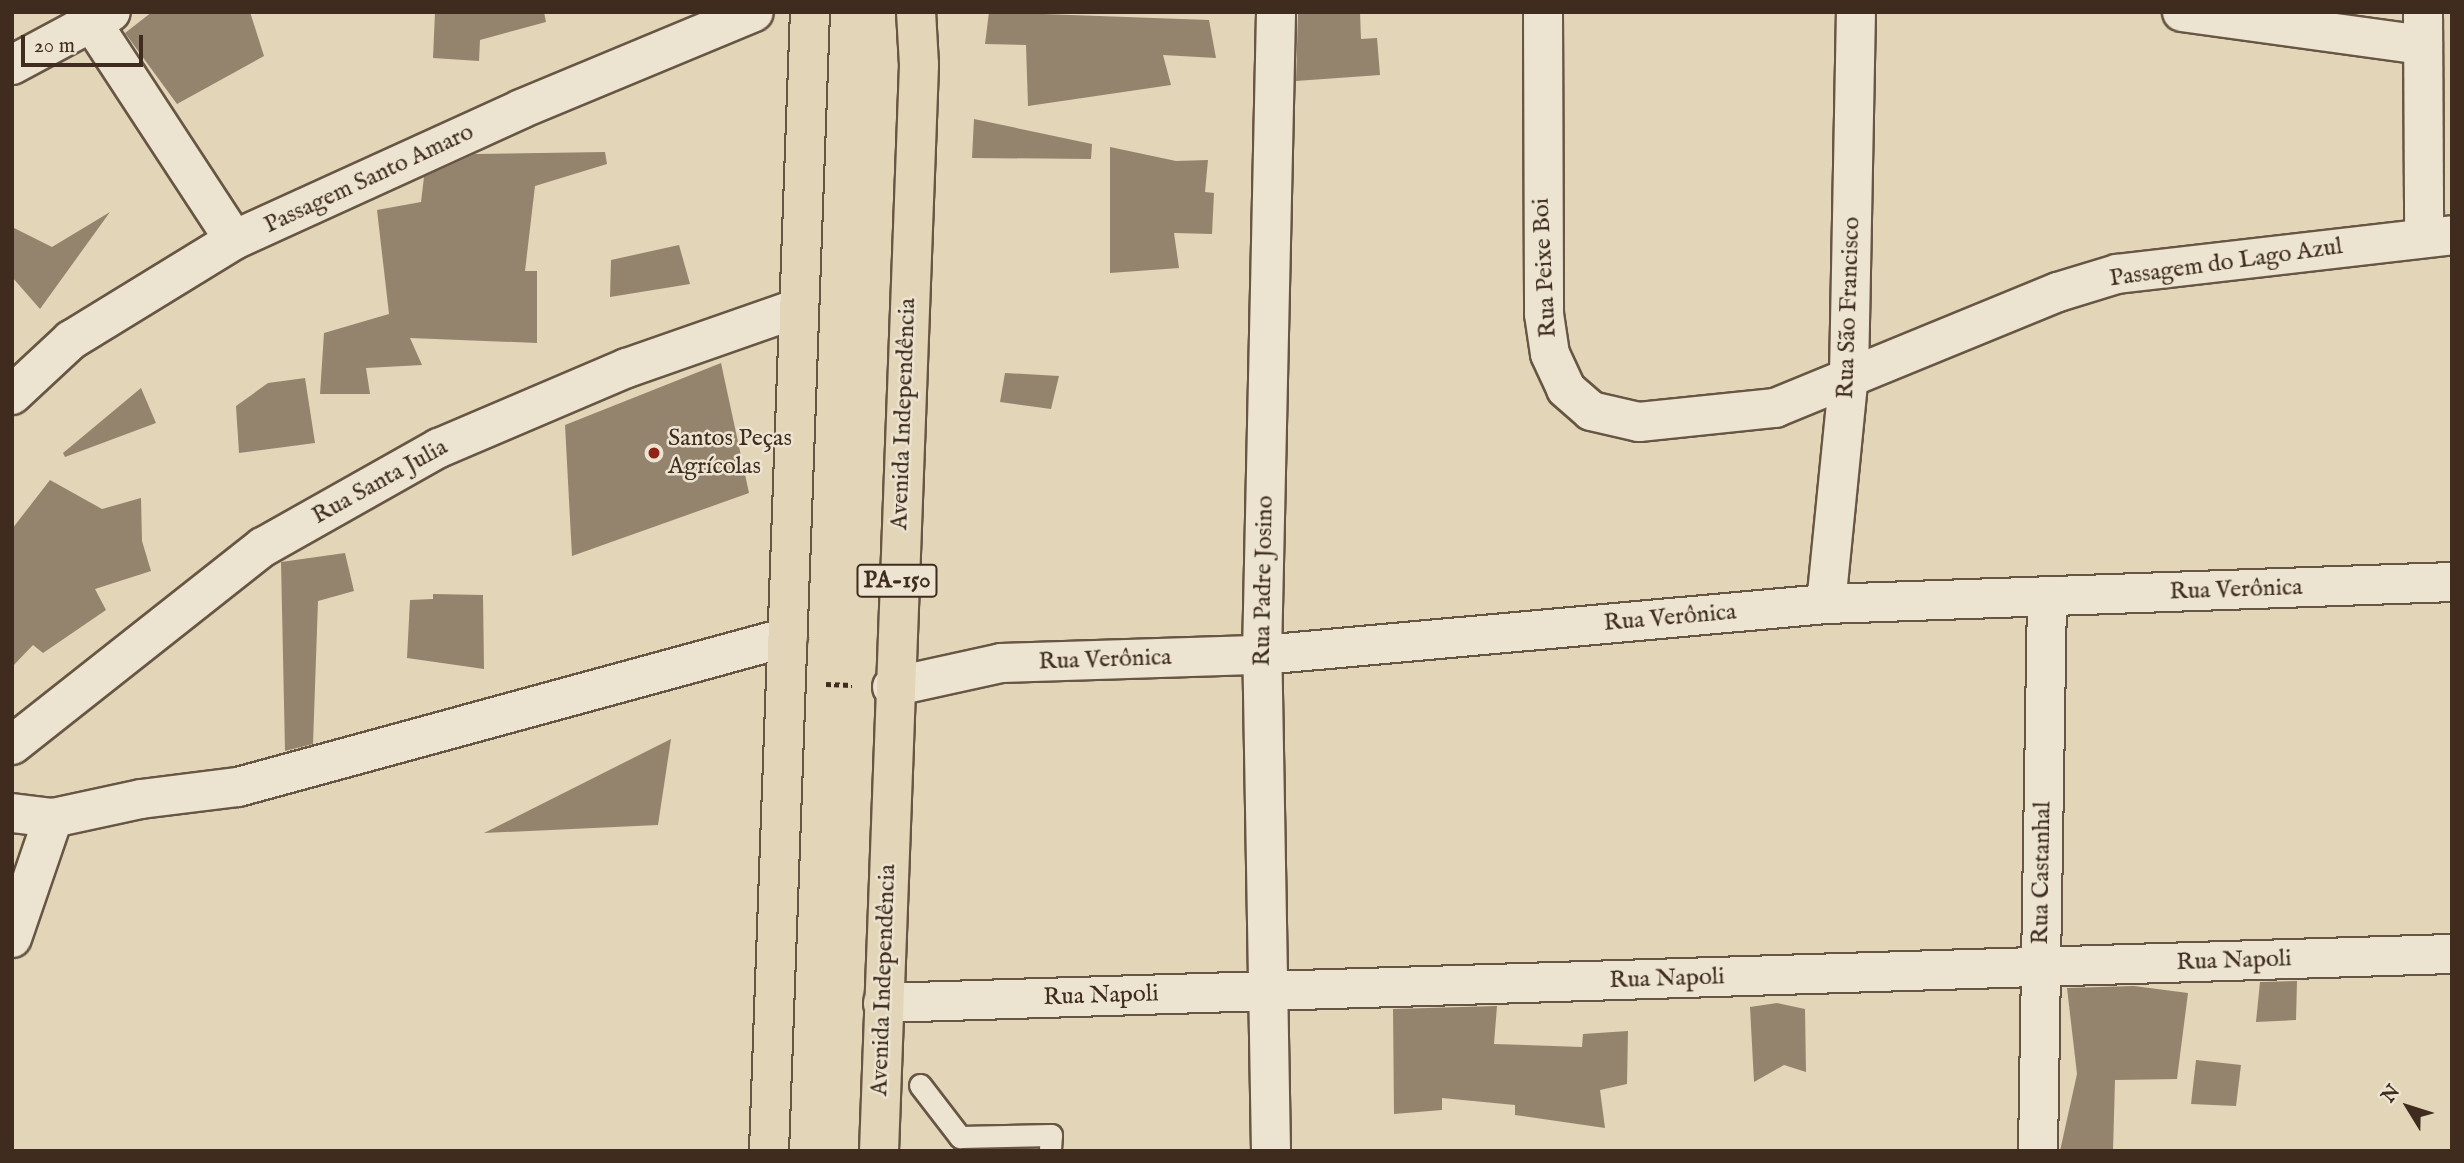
<!DOCTYPE html>
<html>
<head>
<meta charset="utf-8">
<style>
	body { margin:0 }
	#map { position:relative; width:2464px; height:1163px; overflow:hidden; background:#e2d5b8; font-family:"IM FELL English",serif }
	div>[style] { position:absolute }
	.building>* { inset:0; background:#94846e }
	.path>* { height:4.5px; margin-top:-2.25px; transform-origin:0; background:repeating-linear-gradient(90deg,#3f2c1e 0 5px,transparent 0 8.5px) }
	.roads { filter:drop-shadow(2px 0 #685644) drop-shadow(-2px 0 #685644) drop-shadow(0 2px #685644) drop-shadow(0 -2px #685644) }
	.lane>* { height:21px; margin:-10.5px; padding:0 10.5px; transform-origin:10.5px; border-radius:10.5px; background:#ece4d1 }
	.street>* { height:38px; margin:-19px; padding:0 19px; transform-origin:19px; border-radius:19px; background:#ece4d1 }
	.primary>* { height:38px; margin:-19px; padding:0 19px; transform-origin:19px; border-radius:19px; background:#e2d5b8 }
	.dots>* { width:19px; height:19px; translate:-50% -50%; box-sizing:border-box; border:4px solid #ece4d1; border-radius:50% }
	span { translate:-50% -50%; white-space:nowrap; text-align:center; line-height:1.15; -webkit-text-stroke:5px #ece4d1; paint-order:stroke }
	.shield-label span { padding:2px 5px; background:#ece4d1; border:2px solid; border-radius:5px; -webkit-text-stroke-width:0 }
	.shield-label { font-size:23px; color:#3f2c1e; font-weight:700 }
	.street-label { font-size:24px; color:#3f2c1e }
	.poi-label { font-size:24px; color:#3f2c1e }
	.left { translate:0 -50%; text-align:left }
	.frame { position:absolute; inset:0; border:14px solid #3f2c1e; pointer-events:none }
	.north { position:absolute; left:2373px; top:1072px; width:70px; height:70px; -webkit-text-stroke:5px #ece4d1; paint-order:stroke; rotate:308deg; font-size:19px; font-weight:700; line-height:28px; text-align:center; color:#3f2c1e }
	.north::after { content:''; display:block; margin:auto; width:24px; height:32px; background:#3f2c1e; clip-path:polygon(50% 0,100% 100%,50% 72%,0 100%) }
	.scale { position:absolute; left:21px; top:35px; width:122px; height:32px; box-sizing:border-box; border:4px solid #3f2c1e; border-top:0; padding-left:9px; font-size:21px; line-height:24px; white-space:nowrap; color:#3f2c1e; -webkit-text-stroke:5px #ece4d1; paint-order:stroke }
</style>
</head>
<body>
<div id="map">
	<div class="building">
		<i style="clip-path:polygon(152px 12px,250px 12px,264px 56px,177px 104px,125px 33px)"></i>
		<i style="clip-path:polygon(435px 12px,544px 12px,546px 22px,480px 40px,479px 61px,433px 58px)"></i>
		<i style="clip-path:polygon(989px 12px,1209px 20px,1216px 58px,1163px 55px,1171px 85px,1028px 106px,1026px 45px,985px 44px)"></i>
		<i style="clip-path:polygon(1298px 12px,1360px 12px,1361px 39px,1377px 38px,1380px 75px,1296px 81px)"></i>
		<i style="clip-path:polygon(974px 119px,1092px 144px,1091px 159px,972px 158px)"></i>
		<i style="clip-path:polygon(1110px 147px,1176px 161px,1208px 160px,1205px 192px,1214px 193px,1212px 234px,1174px 233px,1179px 268px,1110px 273px)"></i>
		<i style="clip-path:polygon(605px 152px,607px 164px,535px 186px,525px 271px,537px 271px,537px 343px,410px 338px,422px 365px,366px 368px,370px 394px,320px 394px,324px 333px,389px 314px,377px 210px,421px 202px,424px 177px,475px 154px)"></i>
		<i style="clip-path:polygon(110px 212px,40px 309px,12px 277px,12px 227px,52px 247px)"></i>
		<i style="clip-path:polygon(679px 245px,690px 284px,610px 297px,611px 260px)"></i>
		<i style="clip-path:polygon(721px 363px,749px 493px,572px 556px,565px 425px)"></i>
		<i style="clip-path:polygon(1005px 373px,1059px 376px,1051px 409px,1000px 402px)"></i>
		<i style="clip-path:polygon(305px 378px,315px 443px,239px 453px,236px 406px,268px 383px)"></i>
		<i style="clip-path:polygon(141px 388px,156px 423px,65px 457px,63px 453px)"></i>
		<i style="clip-path:polygon(50px 480px,102px 509px,141px 498px,142px 541px,151px 571px,95px 589px,106px 610px,43px 653px,33px 645px,12px 667px,12px 529px)"></i>
		<i style="clip-path:polygon(345px 553px,354px 591px,318px 601px,313px 744px,285px 751px,281px 562px)"></i>
		<i style="clip-path:polygon(433px 594px,483px 595px,484px 669px,407px 658px,410px 600px,433px 599px)"></i>
		<i style="clip-path:polygon(671px 739px,658px 825px,484px 833px)"></i>
		<i style="clip-path:polygon(2297px 981px,2296px 1020px,2256px 1022px,2260px 982px)"></i>
		<i style="clip-path:polygon(2134px 986px,2188px 993px,2177px 1079px,2115px 1080px,2113px 1151px,2060px 1151px,2077px 1074px,2067px 988px)"></i>
		<i style="clip-path:polygon(1777px 1003px,1805px 1009px,1806px 1072px,1784px 1065px,1754px 1082px,1750px 1007px)"></i>
		<i style="clip-path:polygon(1497px 1006px,1494px 1044px,1582px 1047px,1583px 1034px,1628px 1031px,1627px 1084px,1600px 1090px,1605px 1128px,1515px 1115px,1515px 1105px,1442px 1098px,1442px 1110px,1394px 1114px,1393px 1009px)"></i>
		<i style="clip-path:polygon(2196px 1060px,2241px 1065px,2236px 1106px,2191px 1104px)"></i>
	</div>
	<div class="path">
		<i style="left:826px;top:684px;width:26px;rotate:2deg"></i>
	</div>
	<div class="roads">
		<div class="lane">
			<i style="left:920px;top:1085px;width:66px;rotate:52.4deg"></i>
			<i style="left:960px;top:1137px;width:91px;rotate:-1.3deg"></i>
			<i style="left:1051px;top:1135px;width:16px;rotate:94deg"></i>
		</div>
		<div class="street">
			<i style="left:85px;top:12px;width:272px;rotate:56.8deg"></i>
			<i style="left:1543px;top:12px;width:302px;rotate:89.8deg"></i>
			<i style="left:1544px;top:314px;width:40px;rotate:81.5deg"></i>
			<i style="left:1550px;top:354px;width:38px;rotate:65deg"></i>
			<i style="left:1566px;top:389px;width:33px;rotate:41deg"></i>
			<i style="left:1591px;top:411px;width:49px;rotate:12.9deg"></i>
			<i style="left:1639px;top:422px;width:137px;rotate:-5.9deg"></i>
			<i style="left:1775px;top:408px;width:306px;rotate:-22.3deg"></i>
			<i style="left:2058px;top:292px;width:62px;rotate:-17deg"></i>
			<i style="left:2117px;top:274px;width:337px;rotate:-6.6deg"></i>
			<i style="left:2182px;top:12px;width:243px;rotate:7.8deg"></i>
			<i style="left:2423px;top:12px;width:226px;rotate:89.7deg"></i>
			<i style="left:12px;top:65px;width:112px;rotate:-28.2deg"></i>
			<i style="left:12px;top:395px;width:81px;rotate:-43deg"></i>
			<i style="left:71px;top:340px;width:191px;rotate:-31.5deg"></i>
			<i style="left:234px;top:240px;width:315px;rotate:-24.5deg"></i>
			<i style="left:521px;top:109px;width:252px;rotate:-22.6deg"></i>
			<i style="left:1826px;top:604px;width:230px;rotate:-84.3deg"></i>
			<i style="left:1849px;top:375px;width:363px;rotate:-88.9deg"></i>
			<i style="left:892px;top:687px;width:112px;rotate:-12.4deg"></i>
			<i style="left:1001px;top:663px;width:261px;rotate:-1.8deg"></i>
			<i style="left:1262px;top:655px;width:566px;rotate:-5.17deg"></i>
			<i style="left:1826px;top:604px;width:626px;rotate:-2.01deg"></i>
			<i style="left:12px;top:745px;width:320px;rotate:-38.3deg"></i>
			<i style="left:263px;top:547px;width:202px;rotate:-29.4deg"></i>
			<i style="left:439px;top:448px;width:204px;rotate:-23.1deg"></i>
			<i style="left:627px;top:368px;width:181px;rotate:-19.3deg"></i>
			<i style="left:12px;top:813px;width:41px;rotate:7deg"></i>
			<i style="left:53px;top:818px;width:90px;rotate:-12.2deg"></i>
			<i style="left:141px;top:799px;width:98px;rotate:-7.1deg"></i>
			<i style="left:238px;top:787px;width:570px;rotate:-15.26deg"></i>
			<i style="left:12px;top:938px;width:127px;rotate:-71.1deg"></i>
			<i style="left:883px;top:1003px;width:1570px;rotate:-1.79deg"></i>
			<i style="left:1271px;top:1151px;width:496px;rotate:-91deg"></i>
			<i style="left:1262px;top:655px;width:643px;rotate:-88.75deg"></i>
			<i style="left:2038px;top:1151px;width:555px;rotate:-89.07deg"></i>
		</div>
		<div class="primary">
			<i style="left:769px;top:1151px;width:1140px;rotate:-87.94deg"></i>
			<i style="left:879px;top:1151px;width:1087px;rotate:-87.89deg"></i>
			<i style="left:919px;top:65px;width:53px;rotate:-93.2deg"></i>
		</div>
	</div>
	<div class="dots">
		<i style="left:654px;top:453px;background:#8f2418"></i>
	</div>
	<div class="shield-label">
		<span style="left:897px;top:581px">PA-150</span>
	</div>
	<div class="street-label">
		<span style="left:369px;top:179px;rotate:-25deg">Passagem Santo Amaro</span>
		<span style="left:2226px;top:263px;rotate:-8deg">Passagem do Lago Azul</span>
		<span style="left:1545px;top:268px;rotate:-93deg">Rua Peixe Boi</span>
		<span style="left:1849px;top:308px;rotate:-88deg">Rua São Francisco</span>
		<span style="left:904px;top:414px;rotate:-88deg">Avenida Independência</span>
		<span style="left:380px;top:482px;rotate:-29deg">Rua Santa Julia</span>
		<span style="left:1264px;top:581px;rotate:-89deg">Rua Padre Josino</span>
		<span style="left:2236px;top:590px;rotate:-2deg">Rua Verônica</span>
		<span style="left:1670px;top:618px;rotate:-5deg">Rua Verônica</span>
		<span style="left:1105px;top:660px;rotate:-2deg">Rua Verônica</span>
		<span style="left:2042px;top:873px;rotate:-89deg">Rua Castanhal</span>
		<span style="left:2234px;top:961px;rotate:-2deg">Rua Napoli</span>
		<span style="left:1667px;top:979px;rotate:-2deg">Rua Napoli</span>
		<span style="left:884px;top:980px;rotate:-88deg">Avenida Independência</span>
		<span style="left:1101px;top:996px;rotate:-2deg">Rua Napoli</span>
	</div>
	<div class="poi-label">
		<span class="left" style="left:668px;top:453px">Santos Peças<br>Agrícolas</span>
	</div>
	<div class="frame"></div>
	<div class="north">N</div>
	<div class="scale">20 m</div>
</div>
</body>
</html>
